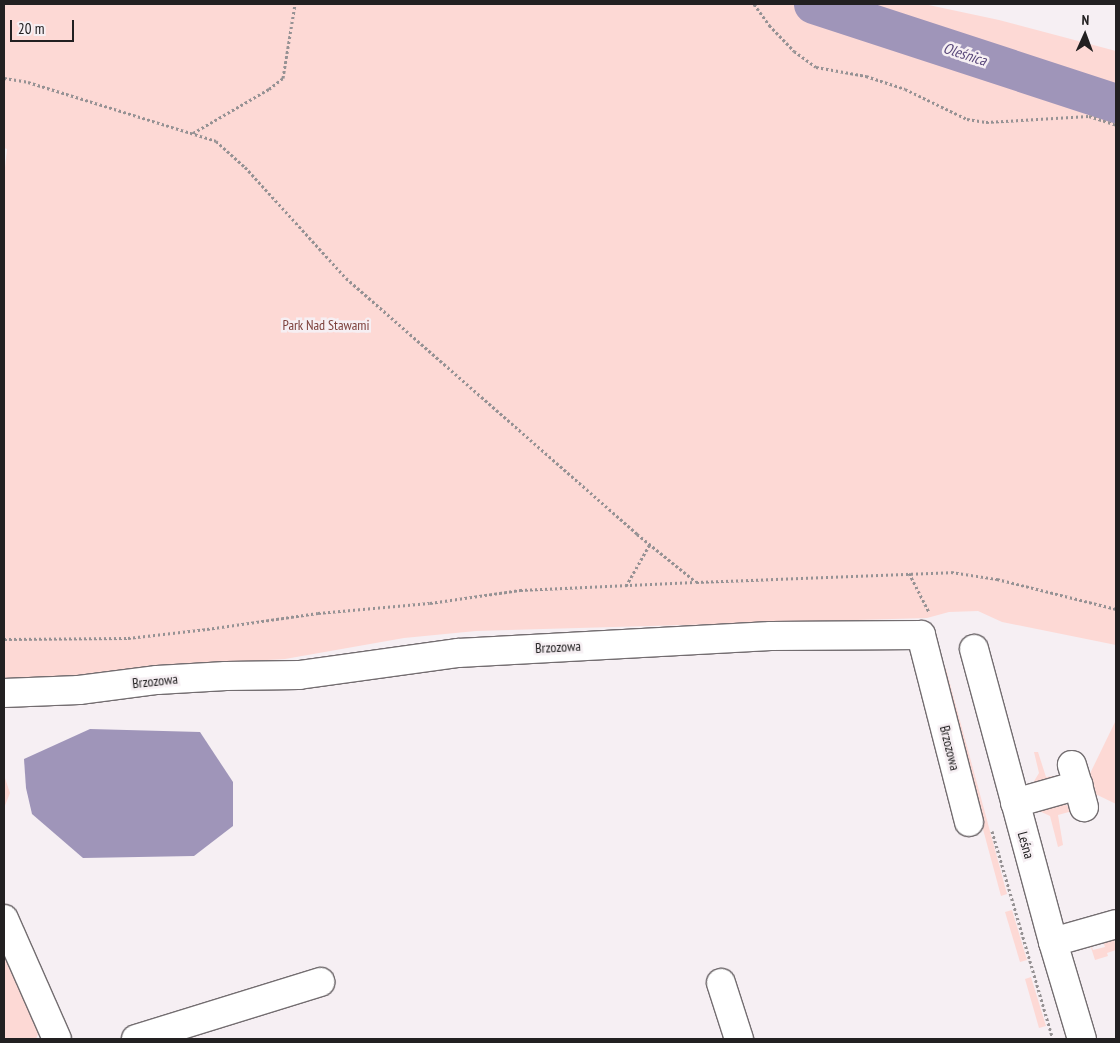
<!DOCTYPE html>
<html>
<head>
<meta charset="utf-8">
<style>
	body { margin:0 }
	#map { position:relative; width:1120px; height:1043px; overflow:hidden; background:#f6eff3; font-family:"PT Sans Narrow",sans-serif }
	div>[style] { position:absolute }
	.green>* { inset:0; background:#fdd9d5 }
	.water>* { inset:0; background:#9f95b9 }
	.river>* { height:39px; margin:-19.5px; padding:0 19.5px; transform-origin:19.5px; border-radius:19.5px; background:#9f95b9 }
	.path>* { height:3px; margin-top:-1.5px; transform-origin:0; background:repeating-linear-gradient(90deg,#969294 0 2.5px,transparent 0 5px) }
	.roads { filter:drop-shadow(1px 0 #736d70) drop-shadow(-1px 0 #736d70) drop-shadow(0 1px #736d70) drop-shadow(0 -1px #736d70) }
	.minor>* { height:28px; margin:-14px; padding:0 14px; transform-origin:14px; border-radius:14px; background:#fff }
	span { translate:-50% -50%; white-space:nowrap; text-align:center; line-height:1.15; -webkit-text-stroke:5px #f6eff3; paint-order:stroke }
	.park-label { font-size:14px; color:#7d413c }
	.street-label { font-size:14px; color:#222021 }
	.water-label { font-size:15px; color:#58477a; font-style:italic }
	.frame { position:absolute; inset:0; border:5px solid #222021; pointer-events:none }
	.north { position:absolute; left:1060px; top:10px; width:50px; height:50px; -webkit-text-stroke:4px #f6eff3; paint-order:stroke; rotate:2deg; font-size:14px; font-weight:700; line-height:20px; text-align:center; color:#222021 }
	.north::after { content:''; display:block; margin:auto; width:18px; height:22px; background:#222021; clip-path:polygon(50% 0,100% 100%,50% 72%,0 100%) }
	.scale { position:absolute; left:10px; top:20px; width:64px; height:22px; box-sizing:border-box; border:2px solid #222021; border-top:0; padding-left:6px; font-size:15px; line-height:18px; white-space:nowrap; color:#222021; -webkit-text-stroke:4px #f6eff3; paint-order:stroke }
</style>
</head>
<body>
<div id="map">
	<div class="green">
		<i style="clip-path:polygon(4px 4px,924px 4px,999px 20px,1116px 51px,1116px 645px,1002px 622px,978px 611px,949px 612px,927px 618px,476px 631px,404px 638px,285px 659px,197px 664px,89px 675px,4px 679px,4px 177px,7px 149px,4px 148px)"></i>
		<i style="clip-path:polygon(936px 655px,940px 658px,946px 669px,1007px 894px,1001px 896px)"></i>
		<i style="clip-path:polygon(1116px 720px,1116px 804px,1083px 788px)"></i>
		<i style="clip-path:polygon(1034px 752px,1038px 752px,1046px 777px,1061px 775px,1044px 786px,1030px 788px,1039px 773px)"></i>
		<i style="clip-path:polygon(4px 775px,10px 793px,4px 808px)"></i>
		<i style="clip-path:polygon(1053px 804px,1075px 806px,1076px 810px,1058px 815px,1063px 845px,1058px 847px,1050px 816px,1035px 809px)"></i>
		<i style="clip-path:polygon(1012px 910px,1027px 960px,1020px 962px,1005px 912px)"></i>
		<i style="clip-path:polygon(1100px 932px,1114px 937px,1116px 950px,1107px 953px,1108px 956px,1095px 960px,1087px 935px,1093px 950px,1105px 947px)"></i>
		<i style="clip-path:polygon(4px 953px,40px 1030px,36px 1039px,4px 1039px)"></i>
		<i style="clip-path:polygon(1031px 977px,1046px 1026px,1039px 1028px,1025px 979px)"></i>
	</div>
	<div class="water">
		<i style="clip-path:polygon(90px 729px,200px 732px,233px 782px,233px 826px,194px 856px,83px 858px,32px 814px,26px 788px,24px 759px)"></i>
	</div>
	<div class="river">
		<i style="left:813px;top:4px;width:319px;rotate:18.1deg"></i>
	</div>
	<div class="path">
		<i style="left:754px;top:4px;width:26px;rotate:54deg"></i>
		<i style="left:769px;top:25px;width:36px;rotate:46deg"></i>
		<i style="left:794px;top:51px;width:27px;rotate:36deg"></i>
		<i style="left:816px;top:67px;width:51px;rotate:10.2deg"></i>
		<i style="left:866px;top:76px;width:41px;rotate:18.4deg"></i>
		<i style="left:905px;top:89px;width:69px;rotate:25.8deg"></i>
		<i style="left:967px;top:119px;width:19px;rotate:9deg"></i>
		<i style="left:986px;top:122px;width:103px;rotate:-3.3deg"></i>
		<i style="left:1089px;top:116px;width:28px;rotate:18deg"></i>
		<i style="left:4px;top:78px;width:24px;rotate:9deg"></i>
		<i style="left:28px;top:82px;width:197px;rotate:17.4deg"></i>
		<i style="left:216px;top:141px;width:39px;rotate:42deg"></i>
		<i style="left:245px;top:167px;width:150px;rotate:47.7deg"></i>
		<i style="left:346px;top:278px;width:388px;rotate:41.3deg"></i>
		<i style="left:637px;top:534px;width:76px;rotate:39.1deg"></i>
		<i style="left:696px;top:582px;width:255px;rotate:-2.2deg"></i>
		<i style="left:951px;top:572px;width:47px;rotate:8.7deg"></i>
		<i style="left:997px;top:579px;width:123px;rotate:14.1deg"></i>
		<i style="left:193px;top:133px;width:88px;rotate:-30.1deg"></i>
		<i style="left:269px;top:89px;width:18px;rotate:-38deg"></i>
		<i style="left:283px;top:78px;width:75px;rotate:-80.8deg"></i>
		<i style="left:909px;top:573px;width:44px;rotate:62.9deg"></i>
		<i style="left:626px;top:586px;width:48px;rotate:-60.3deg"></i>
		<i style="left:4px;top:639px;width:124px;rotate:-0.5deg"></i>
		<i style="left:128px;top:638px;width:80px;rotate:-6.5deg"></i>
		<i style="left:207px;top:629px;width:112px;rotate:-8.2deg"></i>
		<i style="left:318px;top:613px;width:112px;rotate:-5.1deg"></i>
		<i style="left:430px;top:603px;width:91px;rotate:-8.2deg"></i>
		<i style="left:520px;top:590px;width:175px;rotate:-2.6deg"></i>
		<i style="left:992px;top:831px;width:217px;rotate:73.7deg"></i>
	</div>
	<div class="roads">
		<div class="minor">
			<i style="left:974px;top:649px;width:303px;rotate:74.9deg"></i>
			<i style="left:1053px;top:942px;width:101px;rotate:73.4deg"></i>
			<i style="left:4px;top:693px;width:75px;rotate:-2.3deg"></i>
			<i style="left:79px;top:690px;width:79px;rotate:-7.3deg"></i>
			<i style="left:157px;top:680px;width:69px;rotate:-3.3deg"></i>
			<i style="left:226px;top:676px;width:73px;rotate:-0.8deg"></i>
			<i style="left:299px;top:675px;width:161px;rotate:-7.9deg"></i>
			<i style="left:458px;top:653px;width:313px;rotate:-3.1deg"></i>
			<i style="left:771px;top:636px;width:150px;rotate:-0.4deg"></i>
			<i style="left:921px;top:635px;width:193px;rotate:75.6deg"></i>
			<i style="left:1078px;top:785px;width:23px;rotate:75deg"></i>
			<i style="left:1015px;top:803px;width:66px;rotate:-15.9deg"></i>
			<i style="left:1078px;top:785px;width:21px;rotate:-107deg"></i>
			<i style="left:4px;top:919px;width:131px;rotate:66.2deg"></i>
			<i style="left:1053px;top:942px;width:66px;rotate:-15.9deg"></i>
			<i style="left:721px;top:983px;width:59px;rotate:72.2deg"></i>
			<i style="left:136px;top:1039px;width:193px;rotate:-17.2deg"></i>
		</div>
	</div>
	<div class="park-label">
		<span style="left:326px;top:325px">Park Nad Stawami</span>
	</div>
	<div class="street-label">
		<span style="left:558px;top:647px;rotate:-3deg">Brzozowa</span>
		<span style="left:155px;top:681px;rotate:-6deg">Brzozowa</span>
		<span style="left:950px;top:748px;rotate:76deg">Brzozowa</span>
		<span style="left:1026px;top:845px;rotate:74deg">Leśna</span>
	</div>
	<div class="water-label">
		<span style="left:965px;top:54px;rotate:18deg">Oleśnica</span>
	</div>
	<div class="frame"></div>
	<div class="north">N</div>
	<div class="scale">20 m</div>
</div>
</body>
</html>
